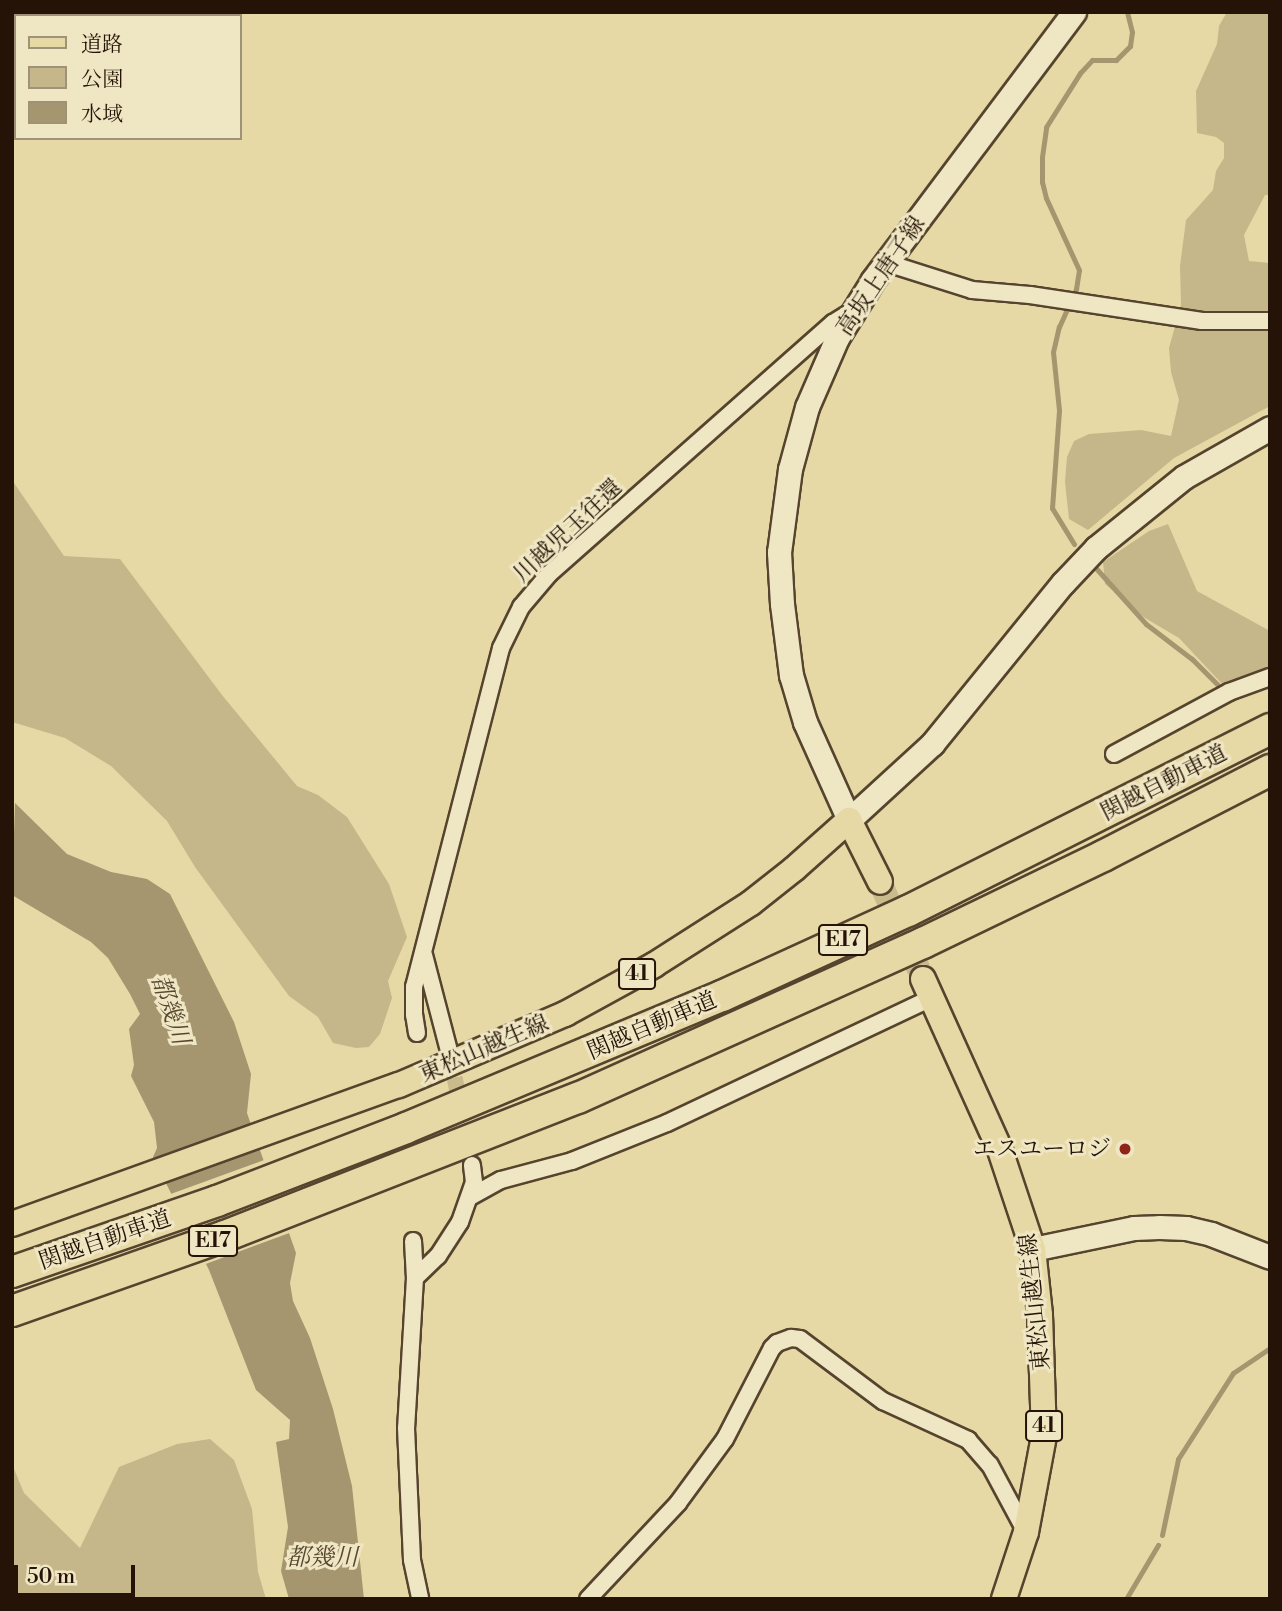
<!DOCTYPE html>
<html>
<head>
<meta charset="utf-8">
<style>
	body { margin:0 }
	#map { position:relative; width:1282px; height:1611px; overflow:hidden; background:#e7d9a5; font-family:"Libre Bodoni","Noto Serif JP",serif }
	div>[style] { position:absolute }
	.green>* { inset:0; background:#c6b78a }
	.water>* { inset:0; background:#a5966f }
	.pier>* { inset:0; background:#e7d9a5 }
	.stream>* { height:5px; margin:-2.5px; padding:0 2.5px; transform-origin:2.5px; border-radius:2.5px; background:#a5966f }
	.street-tunnel>* { height:16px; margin-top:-8px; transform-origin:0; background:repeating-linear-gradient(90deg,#cabb8d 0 16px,transparent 0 24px) }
	.primary-tunnel>* { height:24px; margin-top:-12px; transform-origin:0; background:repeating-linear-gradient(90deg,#cabb8d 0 24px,transparent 0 36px) }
	.roads { filter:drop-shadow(2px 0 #55442e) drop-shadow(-2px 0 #55442e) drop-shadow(0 2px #55442e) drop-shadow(0 -2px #55442e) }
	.street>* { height:16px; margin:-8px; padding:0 8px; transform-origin:8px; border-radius:8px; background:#efe6c4 }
	.secondary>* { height:23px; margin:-11.5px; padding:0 11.5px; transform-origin:11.5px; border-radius:11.5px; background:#efe6c4 }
	.primary>* { height:24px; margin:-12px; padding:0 12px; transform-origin:12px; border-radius:12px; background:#e7d9a5 }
	.highway>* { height:30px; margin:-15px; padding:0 15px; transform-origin:15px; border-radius:15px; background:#e7d9a5 }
	.dots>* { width:19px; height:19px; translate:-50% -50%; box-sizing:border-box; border:4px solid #efe6c4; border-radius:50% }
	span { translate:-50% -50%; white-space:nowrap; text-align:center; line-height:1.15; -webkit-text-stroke:6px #efe6c4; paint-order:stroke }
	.shield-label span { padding:2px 5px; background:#efe6c4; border:2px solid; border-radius:5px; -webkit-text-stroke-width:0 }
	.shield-label { font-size:21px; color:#241306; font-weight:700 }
	.street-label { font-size:23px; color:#241306 }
	.poi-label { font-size:23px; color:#241306 }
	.right { translate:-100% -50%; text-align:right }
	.water-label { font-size:24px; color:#584730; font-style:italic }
	.frame { position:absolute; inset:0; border:14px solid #241306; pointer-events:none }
	.legend { position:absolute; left:14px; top:14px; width:228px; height:126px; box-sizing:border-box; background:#efe6c4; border:2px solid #9e9278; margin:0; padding:9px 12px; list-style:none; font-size:21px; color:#241306 }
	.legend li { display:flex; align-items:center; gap:14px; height:35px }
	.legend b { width:35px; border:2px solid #9e9278 }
	.scale { position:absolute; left:14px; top:1565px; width:121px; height:32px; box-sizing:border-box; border:4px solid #241306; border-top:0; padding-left:9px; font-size:21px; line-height:24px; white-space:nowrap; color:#241306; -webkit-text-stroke:5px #efe6c4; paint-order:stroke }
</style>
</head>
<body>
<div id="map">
	<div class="green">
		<i style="clip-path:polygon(1227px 12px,1270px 12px,1270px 195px,1265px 195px,1244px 235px,1249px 261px,1270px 263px,1270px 406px,1174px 458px,1088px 530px,1069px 519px,1065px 482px,1067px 457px,1074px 441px,1089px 434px,1141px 430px,1171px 436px,1179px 400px,1171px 372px,1169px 348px,1181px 305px,1180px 266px,1186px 220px,1213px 190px,1216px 171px,1224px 158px,1224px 143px,1216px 137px,1197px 133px,1196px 91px,1217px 44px,1219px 26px)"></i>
		<i style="clip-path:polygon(12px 480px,64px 556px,120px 559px,222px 695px,297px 786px,318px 795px,347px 817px,389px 884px,407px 937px,388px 981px,392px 998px,380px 1034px,369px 1047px,356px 1048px,333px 1043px,318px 1017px,289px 996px,195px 867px,167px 821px,111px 766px,65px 738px,12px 722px)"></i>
		<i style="clip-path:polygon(1168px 524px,1197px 591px,1270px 631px,1270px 671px,1225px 687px,1179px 638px,1145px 618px,1105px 584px,1103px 562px,1149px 531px)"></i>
		<i style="clip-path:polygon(210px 1439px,234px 1460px,252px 1509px,258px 1572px,266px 1599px,12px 1599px,12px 1464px,24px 1493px,80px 1548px,119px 1467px,177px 1444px)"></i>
	</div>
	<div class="water">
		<i style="clip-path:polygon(15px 803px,67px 854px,111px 872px,147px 879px,170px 894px,234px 1022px,251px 1074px,247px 1113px,296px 1253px,290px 1283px,293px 1301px,310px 1338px,333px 1409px,352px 1486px,364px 1599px,289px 1599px,281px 1571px,288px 1527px,276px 1442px,289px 1439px,290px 1420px,256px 1390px,209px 1270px,153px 1157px,157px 1148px,154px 1122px,131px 1076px,134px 1065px,129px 1029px,140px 1014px,130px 994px,108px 958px,91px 942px,12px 895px)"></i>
	</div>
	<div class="pier">
		<i style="clip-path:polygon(267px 1159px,292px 1232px,203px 1265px,168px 1195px)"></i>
	</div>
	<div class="stream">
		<i style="left:1074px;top:544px;width:42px;rotate:-121.4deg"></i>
		<i style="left:1052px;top:508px;width:98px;rotate:-85.9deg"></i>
		<i style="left:1059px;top:410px;width:58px;rotate:-95.9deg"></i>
		<i style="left:1053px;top:352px;width:26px;rotate:-77deg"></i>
		<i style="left:1059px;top:327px;width:42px;rotate:-65.9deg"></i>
		<i style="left:1076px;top:289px;width:19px;rotate:-81deg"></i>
		<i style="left:1079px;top:270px;width:79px;rotate:-114.6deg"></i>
		<i style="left:1046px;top:198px;width:16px;rotate:-104deg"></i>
		<i style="left:1042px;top:182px;width:25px;rotate:-90deg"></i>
		<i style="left:1042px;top:157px;width:30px;rotate:-82deg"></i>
		<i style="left:1046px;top:127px;width:64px;rotate:-57.8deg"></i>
		<i style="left:1080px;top:73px;width:18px;rotate:-47deg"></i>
		<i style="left:1092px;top:60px;width:24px"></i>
		<i style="left:1116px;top:60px;width:20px;rotate:-45deg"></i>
		<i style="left:1130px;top:46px;width:14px;rotate:-82deg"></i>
		<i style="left:1132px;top:32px;width:21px;rotate:-104deg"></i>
		<i style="left:1094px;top:566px;width:78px;rotate:48.1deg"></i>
		<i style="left:1146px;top:624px;width:58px;rotate:37.3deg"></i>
		<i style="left:1192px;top:659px;width:41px;rotate:45deg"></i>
		<i style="left:1162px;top:1535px;width:78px;rotate:-78.1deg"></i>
		<i style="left:1178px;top:1459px;width:102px;rotate:-57.4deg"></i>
		<i style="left:1233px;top:1373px;width:45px;rotate:-34deg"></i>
		<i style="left:1126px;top:1599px;width:63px;rotate:-59.3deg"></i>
	</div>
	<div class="street-tunnel">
		<i style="left:450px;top:1054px;width:94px;rotate:78.9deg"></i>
	</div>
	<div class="primary-tunnel">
		<i style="left:880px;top:882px;width:106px;rotate:66.1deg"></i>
	</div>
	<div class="roads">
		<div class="street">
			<i style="left:887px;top:263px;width:89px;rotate:17.6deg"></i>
			<i style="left:972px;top:290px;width:58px;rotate:4.9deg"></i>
			<i style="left:1030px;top:295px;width:174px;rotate:8.6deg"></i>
			<i style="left:1202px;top:321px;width:68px"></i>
			<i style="left:1114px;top:754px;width:131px;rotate:-28.3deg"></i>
			<i style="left:1229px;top:692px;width:44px;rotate:-20.1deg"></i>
			<i style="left:424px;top:955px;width:99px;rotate:75.4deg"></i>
			<i style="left:417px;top:1033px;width:18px;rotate:-99deg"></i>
			<i style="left:414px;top:1015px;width:28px;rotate:-90deg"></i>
			<i style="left:414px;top:987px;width:350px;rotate:-75.6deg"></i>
			<i style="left:501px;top:648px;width:46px;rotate:-64deg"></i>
			<i style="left:521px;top:607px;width:43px;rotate:-49.7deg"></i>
			<i style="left:549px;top:574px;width:379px;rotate:-41.5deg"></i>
			<i style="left:833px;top:323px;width:19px;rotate:-32deg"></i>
			<i style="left:470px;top:1197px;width:35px;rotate:-29deg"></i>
			<i style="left:501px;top:1180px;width:73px;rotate:-15deg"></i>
			<i style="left:572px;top:1161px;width:102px;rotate:-21.8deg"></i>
			<i style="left:667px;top:1123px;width:293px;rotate:-25.3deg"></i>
			<i style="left:413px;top:1241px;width:37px;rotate:87deg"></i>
			<i style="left:415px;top:1278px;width:150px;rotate:93.4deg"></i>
			<i style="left:406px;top:1428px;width:132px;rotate:87.4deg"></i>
			<i style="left:412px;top:1560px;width:40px;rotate:78deg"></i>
			<i style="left:415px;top:1278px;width:32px;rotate:-44deg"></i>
			<i style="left:438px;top:1256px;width:40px;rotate:-57.1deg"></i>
			<i style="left:460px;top:1222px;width:42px;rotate:-70.7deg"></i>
			<i style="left:474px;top:1182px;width:17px;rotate:-97deg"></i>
			<i style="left:588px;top:1599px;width:132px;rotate:-46.8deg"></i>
			<i style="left:678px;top:1503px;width:79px;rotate:-53.7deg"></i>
			<i style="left:725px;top:1439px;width:102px;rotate:-62.7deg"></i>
			<i style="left:772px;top:1348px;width:7px;rotate:-45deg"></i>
			<i style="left:777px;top:1343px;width:15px;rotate:-20deg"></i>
			<i style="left:791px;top:1338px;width:9px;rotate:6deg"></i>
			<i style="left:800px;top:1339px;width:104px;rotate:36.8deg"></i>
			<i style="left:883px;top:1401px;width:94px;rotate:24.6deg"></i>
			<i style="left:968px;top:1440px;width:33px;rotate:49deg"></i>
			<i style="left:990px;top:1465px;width:76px;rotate:61.8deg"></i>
		</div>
		<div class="secondary">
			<i style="left:1074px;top:12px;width:335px;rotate:126.9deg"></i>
			<i style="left:873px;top:280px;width:68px;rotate:121.8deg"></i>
			<i style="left:837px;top:338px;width:75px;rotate:113.5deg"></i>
			<i style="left:807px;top:407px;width:64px;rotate:105.3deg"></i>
			<i style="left:790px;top:469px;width:84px;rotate:97.5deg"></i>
			<i style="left:779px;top:552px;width:52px;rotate:86.7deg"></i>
			<i style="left:782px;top:604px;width:72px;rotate:82.8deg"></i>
			<i style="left:791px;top:675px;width:49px;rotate:73.4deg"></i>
			<i style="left:805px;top:722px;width:107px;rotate:65.8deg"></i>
			<i style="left:849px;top:820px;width:113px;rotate:-42.5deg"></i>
			<i style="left:932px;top:744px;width:208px;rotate:-50.9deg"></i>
			<i style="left:1063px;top:583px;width:48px;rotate:-46.7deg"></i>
			<i style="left:1096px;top:548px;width:113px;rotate:-38.9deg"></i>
			<i style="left:1184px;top:477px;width:99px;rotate:-29.7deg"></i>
			<i style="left:1033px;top:1249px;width:103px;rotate:-11.7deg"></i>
			<i style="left:1134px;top:1228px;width:25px;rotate:-2deg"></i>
			<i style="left:1159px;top:1227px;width:27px;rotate:2deg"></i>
			<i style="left:1186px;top:1228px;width:26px;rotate:13deg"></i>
			<i style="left:1211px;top:1234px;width:63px;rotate:21.3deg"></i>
		</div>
		<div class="primary">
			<i style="left:923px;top:979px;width:184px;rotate:65.7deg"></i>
			<i style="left:999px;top:1147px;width:108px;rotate:71.6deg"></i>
			<i style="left:1033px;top:1249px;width:66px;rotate:83.9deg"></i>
			<i style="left:1040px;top:1315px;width:121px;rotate:88.1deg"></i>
			<i style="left:1044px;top:1436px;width:98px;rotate:100.6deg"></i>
			<i style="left:1026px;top:1532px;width:71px;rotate:108.2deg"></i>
			<i style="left:12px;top:1224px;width:411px;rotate:-19.8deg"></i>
			<i style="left:399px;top:1085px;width:181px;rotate:-23.2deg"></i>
			<i style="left:565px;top:1014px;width:102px;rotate:-28.8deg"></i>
			<i style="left:654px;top:965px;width:115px;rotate:-32.6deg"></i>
			<i style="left:751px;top:903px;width:55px;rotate:-38.3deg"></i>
			<i style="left:794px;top:869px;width:74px;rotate:-41.7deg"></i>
			<i style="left:849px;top:820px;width:69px;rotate:63.4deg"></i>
		</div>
		<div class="highway">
			<i style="left:12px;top:1272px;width:217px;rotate:-19.1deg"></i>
			<i style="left:217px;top:1201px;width:203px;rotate:-21.1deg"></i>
			<i style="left:406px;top:1128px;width:342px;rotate:-22.7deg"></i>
			<i style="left:722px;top:996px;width:205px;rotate:-24.6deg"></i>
			<i style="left:908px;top:911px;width:405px;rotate:-26.7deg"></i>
			<i style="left:12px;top:1311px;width:226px;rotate:-19.4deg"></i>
			<i style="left:225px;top:1236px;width:379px;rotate:-21.4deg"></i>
			<i style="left:578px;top:1098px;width:378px;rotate:-24.2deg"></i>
			<i style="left:923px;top:943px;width:200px;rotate:-25.8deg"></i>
			<i style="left:1103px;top:856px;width:188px;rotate:-27.2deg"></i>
		</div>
	</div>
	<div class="dots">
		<i style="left:1125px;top:1149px;background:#8f2418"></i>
	</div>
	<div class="shield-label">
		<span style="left:843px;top:940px">E17</span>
		<span style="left:637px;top:974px">41</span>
		<span style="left:213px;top:1241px">E17</span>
		<span style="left:1044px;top:1426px">41</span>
	</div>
	<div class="street-label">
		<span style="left:881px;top:276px;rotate:-56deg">高坂上唐子線</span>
		<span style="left:568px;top:531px;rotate:-43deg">川越児玉往還</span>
		<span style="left:1164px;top:783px;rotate:-27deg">関越自動車道</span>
		<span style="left:652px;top:1026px;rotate:-23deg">関越自動車道</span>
		<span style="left:484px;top:1049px;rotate:-23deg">東松山越生線</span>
		<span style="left:105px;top:1240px;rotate:-19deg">関越自動車道</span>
		<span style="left:1035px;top:1302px;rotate:-96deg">東松山越生線</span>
	</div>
	<div class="poi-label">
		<span class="right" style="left:1111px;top:1149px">エスユーロジ</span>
	</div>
	<div class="water-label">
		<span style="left:169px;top:1010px;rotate:71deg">都幾川</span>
		<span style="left:322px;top:1559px">都幾川</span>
	</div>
	<div class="frame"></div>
	<ul class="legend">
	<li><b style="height:9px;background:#e7d9a5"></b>道路</li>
	<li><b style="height:19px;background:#c6b78a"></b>公園</li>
	<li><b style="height:19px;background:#a5966f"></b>水域</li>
	</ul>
	<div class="scale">50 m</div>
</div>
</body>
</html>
